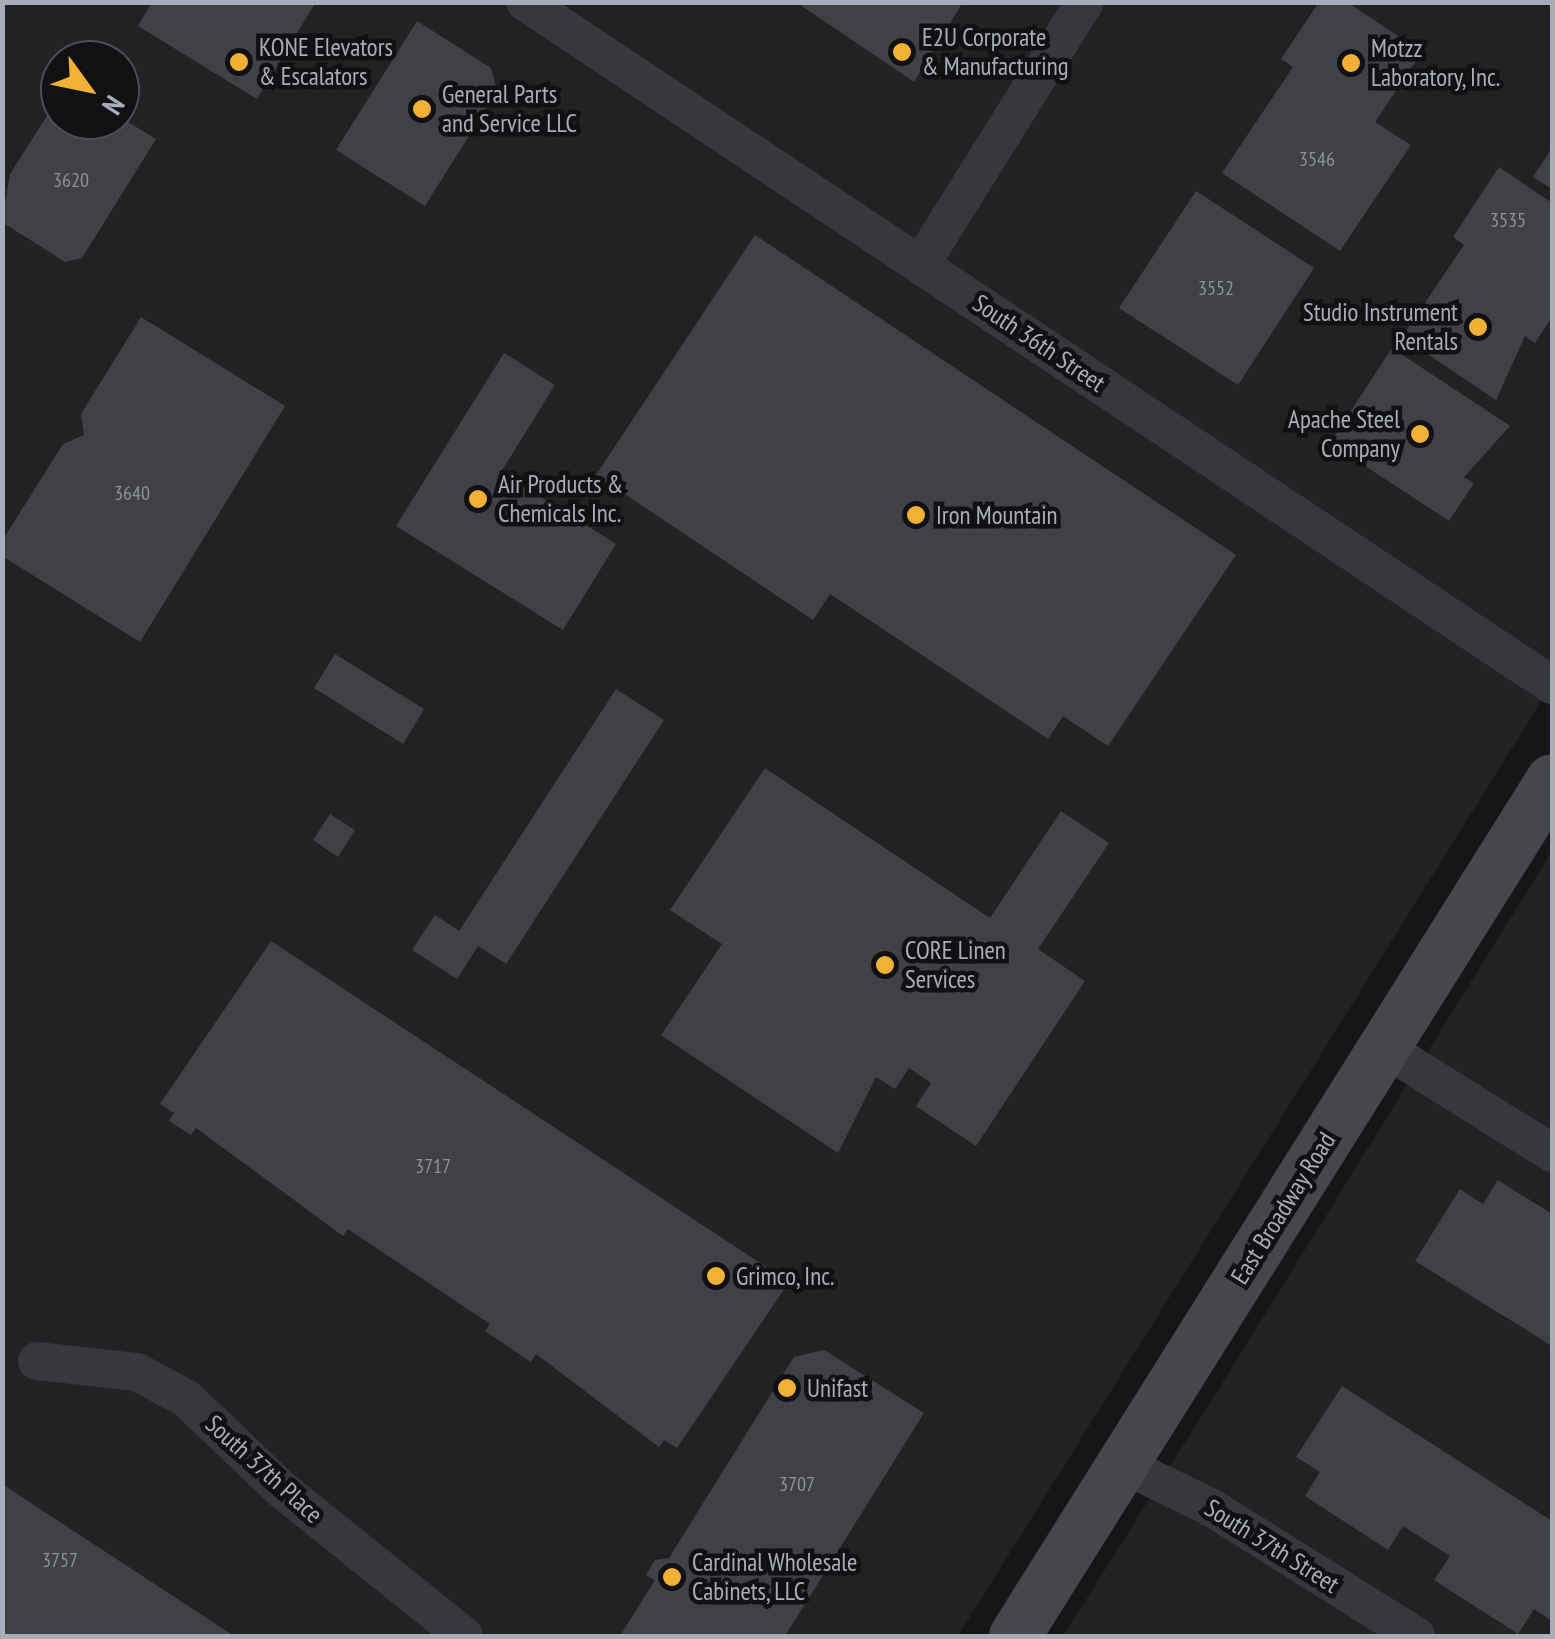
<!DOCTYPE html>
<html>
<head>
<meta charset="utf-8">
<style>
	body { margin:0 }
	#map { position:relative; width:1555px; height:1639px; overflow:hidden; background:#161618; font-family:"PT Sans Narrow",sans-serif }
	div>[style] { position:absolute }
	.built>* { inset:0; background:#222225 }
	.building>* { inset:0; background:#404145 }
	.minor>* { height:38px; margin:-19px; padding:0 19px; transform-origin:19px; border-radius:19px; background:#37383d }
	.secondary>* { height:52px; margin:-26px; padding:0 26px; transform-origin:26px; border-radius:26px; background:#45474d }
	.dots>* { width:28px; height:28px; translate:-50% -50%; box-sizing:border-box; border:5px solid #111113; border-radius:50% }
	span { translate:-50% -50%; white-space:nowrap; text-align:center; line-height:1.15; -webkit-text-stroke:9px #111113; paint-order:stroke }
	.number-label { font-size:20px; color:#8e929b }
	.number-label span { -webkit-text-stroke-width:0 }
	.poi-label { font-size:25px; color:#a8adb8 }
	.left { translate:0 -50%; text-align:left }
	.right { translate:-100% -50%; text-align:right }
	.street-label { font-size:25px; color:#a8adb8 }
	.frame { position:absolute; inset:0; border:5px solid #a8adb8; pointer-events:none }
	.north { position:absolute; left:40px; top:40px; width:100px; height:100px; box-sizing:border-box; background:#111113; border:2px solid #4d4f55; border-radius:50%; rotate:123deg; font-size:28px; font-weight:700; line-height:40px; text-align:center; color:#a8adb8 }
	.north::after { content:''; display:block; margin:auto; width:35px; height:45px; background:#f2b134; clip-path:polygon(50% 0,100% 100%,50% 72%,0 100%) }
</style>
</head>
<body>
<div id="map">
	<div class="built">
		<i style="clip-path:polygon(evenodd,3px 3px,1552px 3px,1552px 684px,958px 1636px,3px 1636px,3px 3px,60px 60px,120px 60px,120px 120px,60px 120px,60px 60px)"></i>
		<i style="clip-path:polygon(1552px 851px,1552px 1636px,1063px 1636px,1213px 1398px)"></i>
	</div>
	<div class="building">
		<i style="clip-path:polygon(152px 2px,316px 2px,257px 99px,138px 26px)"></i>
		<i style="clip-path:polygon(796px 2px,963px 2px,914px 82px)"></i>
		<i style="clip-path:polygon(1319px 2px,1347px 2px,1422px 52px,1375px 122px,1411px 145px,1340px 251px,1222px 173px,1293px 67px,1281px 59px)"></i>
		<i style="clip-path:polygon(417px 21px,491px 68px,497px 91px,425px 206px,336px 150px)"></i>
		<i style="clip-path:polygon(60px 95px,60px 120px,120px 117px,156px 139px,82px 258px,65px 262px,2px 222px,10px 174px)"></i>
		<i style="clip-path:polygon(1552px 148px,1552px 189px,1533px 177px)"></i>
		<i style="clip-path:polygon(1499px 167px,1552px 203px,1552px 317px,1535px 343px,1525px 336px,1496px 400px,1402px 337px,1464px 245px,1453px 237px)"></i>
		<i style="clip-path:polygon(1196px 191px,1314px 268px,1238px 385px,1119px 308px)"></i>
		<i style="clip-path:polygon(755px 235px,1236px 555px,1108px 746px,1063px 716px,1048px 739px,830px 594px,813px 620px,596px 475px)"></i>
		<i style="clip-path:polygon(141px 317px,285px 406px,140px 642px,2px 556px,2px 541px,63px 444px,84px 435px,81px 414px)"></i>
		<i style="clip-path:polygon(1392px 348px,1510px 426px,1464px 477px,1474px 483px,1449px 521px,1330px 443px)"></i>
		<i style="clip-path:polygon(504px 353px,555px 385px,501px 472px,616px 544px,563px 630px,396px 526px)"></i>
		<i style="clip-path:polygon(335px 654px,424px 709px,403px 744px,314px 688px)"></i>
		<i style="clip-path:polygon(616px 689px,664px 720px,506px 964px,478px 946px,457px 979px,412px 950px,435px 915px,459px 931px)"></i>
		<i style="clip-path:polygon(765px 768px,990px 918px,1061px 811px,1109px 843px,1038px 949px,1085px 981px,976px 1146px,916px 1106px,931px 1083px,909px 1068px,895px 1089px,876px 1077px,838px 1153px,661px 1035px,722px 944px,670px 910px)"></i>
		<i style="clip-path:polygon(330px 814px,355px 830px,338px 857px,313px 840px)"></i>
		<i style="clip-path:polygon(271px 941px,789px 1282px,677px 1448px,664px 1440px,659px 1447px,536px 1354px,531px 1362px,485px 1331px,490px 1324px,348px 1229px,343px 1236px,196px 1128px,191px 1135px,169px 1121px,174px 1113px,160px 1104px)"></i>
		<i style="clip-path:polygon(1498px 1180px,1552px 1214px,1552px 1346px,1415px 1261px,1460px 1189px,1483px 1204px)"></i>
		<i style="clip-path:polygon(824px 1350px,924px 1413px,785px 1636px,620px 1636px,655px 1580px,646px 1575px,655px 1560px,669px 1558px,794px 1357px)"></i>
		<i style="clip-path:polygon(1342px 1386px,1552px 1521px,1552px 1621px,1534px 1609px,1518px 1634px,1434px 1580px,1450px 1556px,1403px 1526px,1388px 1550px,1305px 1496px,1320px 1472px,1296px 1457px)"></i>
		<i style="clip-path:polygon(2px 1484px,234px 1636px,2px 1636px)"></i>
	</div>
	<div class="minor">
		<i style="left:525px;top:2px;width:1233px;rotate:33.63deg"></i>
		<i style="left:921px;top:264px;width:309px;rotate:-58deg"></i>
		<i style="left:1384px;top:1048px;width:198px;rotate:32deg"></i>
		<i style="left:37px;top:1361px;width:101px;rotate:6.3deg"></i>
		<i style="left:137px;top:1372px;width:57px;rotate:28.4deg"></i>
		<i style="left:187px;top:1399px;width:129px;rotate:43.7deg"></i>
		<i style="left:280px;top:1488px;width:236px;rotate:38.8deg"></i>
		<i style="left:1122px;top:1464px;width:100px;rotate:26.1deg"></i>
		<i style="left:1212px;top:1508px;width:241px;rotate:32.1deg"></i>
	</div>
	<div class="secondary">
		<i style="left:1015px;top:1636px;width:1010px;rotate:-57.9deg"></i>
	</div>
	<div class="dots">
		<i style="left:902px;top:52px;background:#f2b134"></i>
		<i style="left:239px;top:62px;background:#f2b134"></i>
		<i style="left:1351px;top:63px;background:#f2b134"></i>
		<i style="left:422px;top:109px;background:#f2b134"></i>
		<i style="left:1478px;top:327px;background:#f2b134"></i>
		<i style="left:1420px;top:434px;background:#f2b134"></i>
		<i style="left:478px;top:499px;background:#f2b134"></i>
		<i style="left:916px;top:515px;background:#f2b134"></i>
		<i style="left:885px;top:965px;background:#f2b134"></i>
		<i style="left:716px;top:1276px;background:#f2b134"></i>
		<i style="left:787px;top:1388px;background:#f2b134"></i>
		<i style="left:672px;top:1577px;background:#f2b134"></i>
	</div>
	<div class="number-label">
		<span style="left:1317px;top:159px">3546</span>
		<span style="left:71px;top:180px">3620</span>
		<span style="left:1508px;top:220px">3535</span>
		<span style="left:1216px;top:288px">3552</span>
		<span style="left:132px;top:493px">3640</span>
		<span style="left:433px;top:1166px">3717</span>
		<span style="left:797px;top:1484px">3707</span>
		<span style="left:60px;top:1560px">3757</span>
	</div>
	<div class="poi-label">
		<span class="left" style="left:922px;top:52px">E2U Corporate<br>&amp; Manufacturing</span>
		<span class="left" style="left:259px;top:62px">KONE Elevators<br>&amp; Escalators</span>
		<span class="left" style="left:1371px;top:63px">Motzz<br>Laboratory, Inc.</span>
		<span class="left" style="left:442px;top:109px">General Parts<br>and Service LLC</span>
		<span class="right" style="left:1458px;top:327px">Studio Instrument<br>Rentals</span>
		<span class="right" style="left:1400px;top:434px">Apache Steel<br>Company</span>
		<span class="left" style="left:498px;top:499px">Air Products &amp;<br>Chemicals Inc.</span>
		<span class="left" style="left:936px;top:515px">Iron Mountain</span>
		<span class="left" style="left:905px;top:965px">CORE Linen<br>Services</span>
		<span class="left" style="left:736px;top:1276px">Grimco, Inc.</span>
		<span class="left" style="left:807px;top:1388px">Unifast</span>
		<span class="left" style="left:692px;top:1577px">Cardinal Wholesale<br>Cabinets, LLC</span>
	</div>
	<div class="street-label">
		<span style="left:1039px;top:343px;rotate:34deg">South 36th Street</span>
		<span style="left:1283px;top:1208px;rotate:-58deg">East Broadway Road</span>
		<span style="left:264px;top:1469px;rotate:42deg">South 37th Place</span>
		<span style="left:1272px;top:1546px;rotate:32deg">South 37th Street</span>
	</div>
	<div class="frame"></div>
	<div class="north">N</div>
</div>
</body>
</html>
